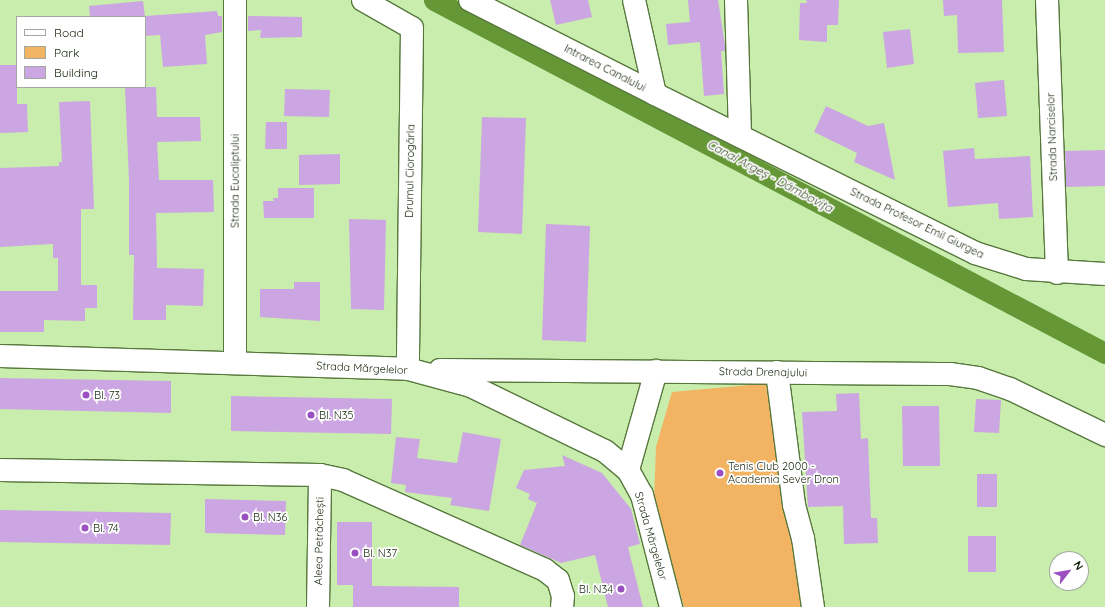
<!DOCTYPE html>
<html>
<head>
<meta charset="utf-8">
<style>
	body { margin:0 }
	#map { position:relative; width:1105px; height:607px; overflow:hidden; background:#c8edad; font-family:Quicksand,sans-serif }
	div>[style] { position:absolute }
	.green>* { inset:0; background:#f2b462 }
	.canal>* { height:21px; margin:-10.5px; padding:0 10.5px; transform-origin:10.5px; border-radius:10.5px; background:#659737 }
	.building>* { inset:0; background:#cca6e2 }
	.roads { filter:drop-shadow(1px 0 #57783d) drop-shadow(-1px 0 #57783d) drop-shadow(0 1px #57783d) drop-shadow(0 -1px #57783d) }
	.minor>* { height:22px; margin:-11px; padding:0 11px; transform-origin:11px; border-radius:11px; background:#fff }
	.tertiary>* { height:22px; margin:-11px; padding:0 11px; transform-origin:11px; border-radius:11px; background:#fff }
	.dots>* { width:11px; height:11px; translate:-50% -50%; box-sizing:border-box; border:2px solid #fff; border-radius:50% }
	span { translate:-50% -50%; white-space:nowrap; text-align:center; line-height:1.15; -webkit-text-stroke:3.5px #fff; paint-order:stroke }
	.street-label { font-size:11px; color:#17250c }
	.poi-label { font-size:11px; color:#17250c }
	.left { translate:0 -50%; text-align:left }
	.right { translate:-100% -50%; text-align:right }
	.water-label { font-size:12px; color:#2b4019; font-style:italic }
	.legend { position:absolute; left:16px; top:16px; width:130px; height:72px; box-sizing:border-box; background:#fff; border:1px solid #a2a89e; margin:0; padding:5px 7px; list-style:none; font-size:12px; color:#17250c }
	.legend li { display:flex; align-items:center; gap:8px; height:20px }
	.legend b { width:20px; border:1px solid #a2a89e }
	.north { position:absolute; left:1049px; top:551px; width:40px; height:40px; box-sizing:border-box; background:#fff; border:1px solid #a2a89e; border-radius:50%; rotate:59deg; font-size:11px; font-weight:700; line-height:16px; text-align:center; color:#17250c }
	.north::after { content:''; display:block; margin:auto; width:14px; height:18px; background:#9b50c2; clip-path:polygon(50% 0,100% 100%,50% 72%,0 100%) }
</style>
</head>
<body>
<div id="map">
	<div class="green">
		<i style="clip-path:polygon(773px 383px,803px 607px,684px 607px,654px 500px,656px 447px,672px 392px)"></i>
	</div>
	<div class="canal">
		<i style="left:434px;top:0;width:758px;rotate:27.75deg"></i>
	</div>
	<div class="building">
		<i style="clip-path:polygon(550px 0,588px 0,592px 17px,556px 25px)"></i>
		<i style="clip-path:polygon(688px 0,718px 0,725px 45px,725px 51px,721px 51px,724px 94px,704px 96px,700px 42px,668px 45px,666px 24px,690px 22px)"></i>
		<i style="clip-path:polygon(806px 0,839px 0,838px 25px,827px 25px,827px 42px,799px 40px,800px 3px,807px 3px)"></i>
		<i style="clip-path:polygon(943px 0,1002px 0,1004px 52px,958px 53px,957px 15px,944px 16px)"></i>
		<i style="clip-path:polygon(143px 1px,145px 17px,90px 17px,89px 6px)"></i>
		<i style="clip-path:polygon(217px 11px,218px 16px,222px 16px,222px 32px,205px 35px,207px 64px,163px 67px,160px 35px,145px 36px,145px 16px)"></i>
		<i style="clip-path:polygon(248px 16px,302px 17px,302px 37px,260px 38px,261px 30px,248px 31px)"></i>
		<i style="clip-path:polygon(910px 29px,914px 64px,887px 68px,883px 32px)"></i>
		<i style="clip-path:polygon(0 65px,17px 65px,17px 104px,27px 104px,28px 132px,0 133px)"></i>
		<i style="clip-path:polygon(1004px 80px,1007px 116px,978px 118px,975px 83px)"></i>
		<i style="clip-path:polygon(125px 87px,156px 87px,157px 117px,200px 117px,201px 141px,157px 142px,159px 180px,213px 180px,214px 212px,156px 213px,157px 268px,204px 269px,203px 306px,166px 305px,166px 320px,133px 320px,134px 255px,129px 255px,129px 181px)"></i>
		<i style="clip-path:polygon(285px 89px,330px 90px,329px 117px,284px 116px)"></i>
		<i style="clip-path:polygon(90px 101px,94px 209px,81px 209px,81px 285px,97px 285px,97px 308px,85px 308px,85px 321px,44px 320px,44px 332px,0 332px,0 291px,58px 291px,58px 258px,53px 258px,53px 244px,0 247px,0 168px,59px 166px,59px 162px,62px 162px,59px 102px)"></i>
		<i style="clip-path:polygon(826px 106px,868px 126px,884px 123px,895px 180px,854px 162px,857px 153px,814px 132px)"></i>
		<i style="clip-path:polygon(482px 117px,526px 118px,522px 234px,478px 232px)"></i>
		<i style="clip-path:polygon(266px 122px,287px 122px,287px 149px,265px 149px)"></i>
		<i style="clip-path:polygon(974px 148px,975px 159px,1030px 156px,1033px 217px,999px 219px,998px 203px,948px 207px,943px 151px)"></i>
		<i style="clip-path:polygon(1105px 150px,1105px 186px,1066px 187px,1065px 151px)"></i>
		<i style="clip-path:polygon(340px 154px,340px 184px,299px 185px,299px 155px)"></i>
		<i style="clip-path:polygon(278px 188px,314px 188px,314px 218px,264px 218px,263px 201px,274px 201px,273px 198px,278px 198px)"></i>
		<i style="clip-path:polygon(349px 219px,386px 220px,384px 310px,351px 309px)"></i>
		<i style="clip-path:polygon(546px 224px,590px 226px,586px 342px,542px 340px)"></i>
		<i style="clip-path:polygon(294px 282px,320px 282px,320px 321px,260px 317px,260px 289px,294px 289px)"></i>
		<i style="clip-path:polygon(0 378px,171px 381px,171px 413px,0 409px)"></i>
		<i style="clip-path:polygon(859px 393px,861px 439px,868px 438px,871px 518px,877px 518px,878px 543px,844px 544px,843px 506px,808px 507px,802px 412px,837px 411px,836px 394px)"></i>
		<i style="clip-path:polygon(231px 396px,392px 399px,391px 434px,231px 431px)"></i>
		<i style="clip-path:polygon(976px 399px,1001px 400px,999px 433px,974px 432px)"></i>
		<i style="clip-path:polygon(902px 406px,939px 406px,940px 466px,903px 466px)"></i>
		<i style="clip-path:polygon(463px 432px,501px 439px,489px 511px,450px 505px,452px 498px,405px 492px,406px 485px,391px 483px,396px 437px,420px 439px,417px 458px,457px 463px)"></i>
		<i style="clip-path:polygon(562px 455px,602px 473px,631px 509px,640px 544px,628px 547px,643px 607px,608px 607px,595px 555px,561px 563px,520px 545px,537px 503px,528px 499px,530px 494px,516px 488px,524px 470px,565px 466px)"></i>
		<i style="clip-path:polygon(977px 474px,997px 474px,997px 507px,977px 507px)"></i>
		<i style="clip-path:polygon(205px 499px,286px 501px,285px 535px,205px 533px)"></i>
		<i style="clip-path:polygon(0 510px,171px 513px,170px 545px,0 542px)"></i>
		<i style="clip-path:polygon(337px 522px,372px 522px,372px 586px,459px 587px,459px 607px,353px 607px,353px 585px,337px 585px)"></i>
		<i style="clip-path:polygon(968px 536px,996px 536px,996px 572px,968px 572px)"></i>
	</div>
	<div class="roads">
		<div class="minor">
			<i style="left:363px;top:0;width:56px;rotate:29.7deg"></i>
			<i style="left:412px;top:28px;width:341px;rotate:90.7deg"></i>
			<i style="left:470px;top:0;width:208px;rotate:26.9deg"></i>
			<i style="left:736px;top:0;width:135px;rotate:88.3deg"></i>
			<i style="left:1047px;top:0;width:273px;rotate:87.9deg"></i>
			<i style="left:0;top:356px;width:408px;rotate:1.8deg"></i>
			<i style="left:408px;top:369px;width:65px;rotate:15.1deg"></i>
			<i style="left:471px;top:386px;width:149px;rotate:25.9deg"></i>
			<i style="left:605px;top:451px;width:30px;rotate:40deg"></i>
			<i style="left:628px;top:470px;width:29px;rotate:61deg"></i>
			<i style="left:642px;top:495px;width:116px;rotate:75.5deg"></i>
			<i style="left:235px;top:362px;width:362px;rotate:-90deg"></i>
			<i style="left:440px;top:370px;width:510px;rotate:0.45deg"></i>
			<i style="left:950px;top:374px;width:28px;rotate:8deg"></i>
			<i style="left:978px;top:378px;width:34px;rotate:19deg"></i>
			<i style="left:1010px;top:389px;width:106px;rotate:25.8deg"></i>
			<i style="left:777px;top:372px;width:134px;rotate:82.7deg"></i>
			<i style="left:794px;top:505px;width:34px;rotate:75deg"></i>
			<i style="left:803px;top:538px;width:70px;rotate:81.8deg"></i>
			<i style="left:0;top:470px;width:320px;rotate:0.9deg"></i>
			<i style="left:320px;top:475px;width:24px;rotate:12deg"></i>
			<i style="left:343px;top:480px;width:221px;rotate:24deg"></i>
			<i style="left:545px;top:570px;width:16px;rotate:38deg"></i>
			<i style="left:558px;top:580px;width:17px;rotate:73deg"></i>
			<i style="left:563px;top:596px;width:11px;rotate:95deg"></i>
			<i style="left:628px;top:470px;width:103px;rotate:-74.2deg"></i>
			<i style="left:318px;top:607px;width:132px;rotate:-89.1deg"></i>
		</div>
		<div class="tertiary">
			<i style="left:634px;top:0;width:96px;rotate:77.4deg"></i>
			<i style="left:655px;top:94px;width:357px;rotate:26.4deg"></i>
			<i style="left:975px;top:253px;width:53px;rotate:17.4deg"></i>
			<i style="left:1026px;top:269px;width:79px;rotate:3.6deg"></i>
		</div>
	</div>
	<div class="dots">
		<i style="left:86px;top:395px;background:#9b50c2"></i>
		<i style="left:311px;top:415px;background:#9b50c2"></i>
		<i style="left:720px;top:473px;background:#9b50c2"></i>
		<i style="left:245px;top:517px;background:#9b50c2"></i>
		<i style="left:85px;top:528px;background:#9b50c2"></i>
		<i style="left:355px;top:553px;background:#9b50c2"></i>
		<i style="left:621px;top:589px;background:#9b50c2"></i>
	</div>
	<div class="street-label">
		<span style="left:605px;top:68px;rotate:27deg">Intrarea Canalului</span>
		<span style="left:1052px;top:137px;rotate:-92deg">Strada Narciselor</span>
		<span style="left:410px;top:171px;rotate:-89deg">Drumul Ciorogârla</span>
		<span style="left:235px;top:181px;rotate:-90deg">Strada Eucaliptului</span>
		<span style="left:917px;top:223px;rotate:26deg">Strada Profesor Emil Giurgea</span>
		<span style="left:362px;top:368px;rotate:3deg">Strada Mărgelelor</span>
		<span style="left:763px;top:372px;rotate:1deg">Strada Drenajului</span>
		<span style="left:651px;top:536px;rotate:74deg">Strada Mărgelelor</span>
		<span style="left:319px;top:541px;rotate:-89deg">Aleea Petrăchești</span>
	</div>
	<div class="poi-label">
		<span class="left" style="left:94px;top:395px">Bl. 73</span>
		<span class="left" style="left:319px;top:415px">Bl. N35</span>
		<span class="left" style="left:728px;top:473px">Tenis Club 2000 -<br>Academia Sever Dron</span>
		<span class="left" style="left:253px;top:517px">Bl. N36</span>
		<span class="left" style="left:93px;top:528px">Bl. 74</span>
		<span class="left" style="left:363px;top:553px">Bl. N37</span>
		<span class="right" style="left:613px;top:589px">Bl. N34</span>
	</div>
	<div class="water-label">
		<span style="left:770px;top:176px;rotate:28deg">Canal Argeș - Dâmbovița</span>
	</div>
	<ul class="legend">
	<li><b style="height:5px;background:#fff"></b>Road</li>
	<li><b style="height:11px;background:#f2b462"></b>Park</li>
	<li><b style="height:11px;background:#cca6e2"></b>Building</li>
	</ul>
	<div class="north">N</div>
</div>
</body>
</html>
